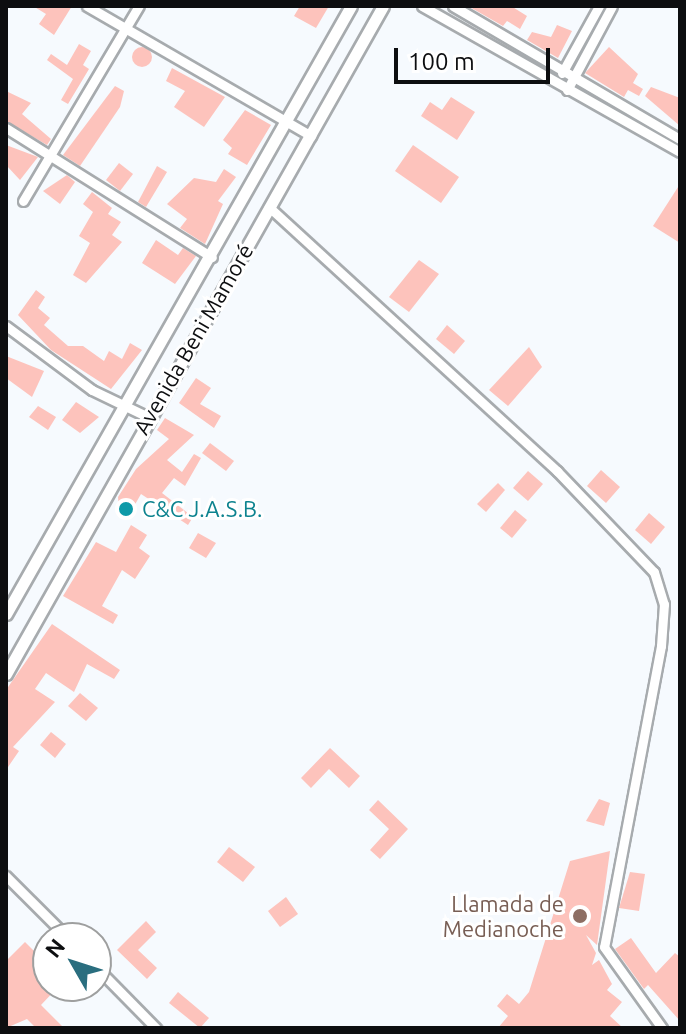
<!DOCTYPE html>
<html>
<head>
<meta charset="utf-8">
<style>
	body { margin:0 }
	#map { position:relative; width:686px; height:1034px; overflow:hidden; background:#f6fafe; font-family:Ubuntu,sans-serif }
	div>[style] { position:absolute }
	.building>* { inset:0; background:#fdc3bc }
	.round { border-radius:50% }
	.roads { filter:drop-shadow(2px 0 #a7abae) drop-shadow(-2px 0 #a7abae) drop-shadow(0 2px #a7abae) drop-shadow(0 -2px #a7abae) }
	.minor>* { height:9px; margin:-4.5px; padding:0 4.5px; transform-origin:4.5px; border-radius:4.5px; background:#fff }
	.tertiary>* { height:11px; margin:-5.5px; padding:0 5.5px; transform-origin:5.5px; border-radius:5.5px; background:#fff }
	.dots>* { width:22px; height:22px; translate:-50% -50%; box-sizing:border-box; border:4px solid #fff; border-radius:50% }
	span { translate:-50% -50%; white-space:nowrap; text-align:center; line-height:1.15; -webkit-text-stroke:6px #fff; paint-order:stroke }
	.street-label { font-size:22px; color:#0d0e10 }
	.culture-label { font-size:22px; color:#0d838f }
	.left { translate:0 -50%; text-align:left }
	.education-label { font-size:22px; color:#785e54 }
	.right { translate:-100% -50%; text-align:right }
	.frame { position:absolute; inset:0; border:8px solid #0d0e10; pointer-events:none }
	.north { position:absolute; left:32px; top:922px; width:80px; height:80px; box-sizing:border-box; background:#fff; border:2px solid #9e9f9f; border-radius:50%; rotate:309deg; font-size:22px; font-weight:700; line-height:32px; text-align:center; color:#0d0e10 }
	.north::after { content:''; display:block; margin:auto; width:28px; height:36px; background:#2a6e7f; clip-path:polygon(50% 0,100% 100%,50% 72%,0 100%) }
	.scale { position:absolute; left:394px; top:48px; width:156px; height:36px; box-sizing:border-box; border:4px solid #0d0e10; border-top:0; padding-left:10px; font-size:24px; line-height:28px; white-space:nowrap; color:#0d0e10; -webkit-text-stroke:6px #fff; paint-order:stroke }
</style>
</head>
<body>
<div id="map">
	<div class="building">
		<i style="clip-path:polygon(33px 6px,72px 6px,54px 35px,39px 24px,46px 14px)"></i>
		<i style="clip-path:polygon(300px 6px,329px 6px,316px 28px,294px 16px)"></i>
		<i style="clip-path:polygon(468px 6px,511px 6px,527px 16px,520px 29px,507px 21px,503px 26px)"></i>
		<i style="clip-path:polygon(557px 25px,572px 31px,558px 58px,527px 40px,532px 32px,551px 37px)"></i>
		<i style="clip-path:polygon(79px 44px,91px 51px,83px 65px,89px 69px,68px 104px,61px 100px,73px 79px,47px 60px,51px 54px,67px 65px)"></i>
		<i class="round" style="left:132px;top:47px;width:20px;height:20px"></i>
		<i style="clip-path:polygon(609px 47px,638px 74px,633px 83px,643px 89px,639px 96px,628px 90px,624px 97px,585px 73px)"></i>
		<i style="clip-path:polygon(172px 68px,225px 97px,204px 127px,174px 107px,185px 91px,166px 81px)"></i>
		<i style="clip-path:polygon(115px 86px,124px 91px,120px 107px,80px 166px,63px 155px)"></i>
		<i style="clip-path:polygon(651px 87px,680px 98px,680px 126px,645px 96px)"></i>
		<i style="clip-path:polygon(6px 91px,31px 103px,22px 114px,51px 139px,47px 145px,6px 121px)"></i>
		<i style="clip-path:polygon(451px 97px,475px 112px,457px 140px,421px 116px,430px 102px,442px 110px)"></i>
		<i style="clip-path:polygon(245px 110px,271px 125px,247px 165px,228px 154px,232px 148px,223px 140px)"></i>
		<i style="clip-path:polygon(6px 145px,38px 157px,20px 180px,6px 165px)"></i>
		<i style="clip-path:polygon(413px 145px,459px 177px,441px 203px,395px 171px)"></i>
		<i style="clip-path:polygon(119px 163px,133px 174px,120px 191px,106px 180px)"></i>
		<i style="clip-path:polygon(157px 166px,167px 172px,146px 207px,138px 202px)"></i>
		<i style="clip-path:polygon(224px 169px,236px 177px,218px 201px,223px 204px,205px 244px,180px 228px,187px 219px,167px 204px,194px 178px,216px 182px)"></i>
		<i style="clip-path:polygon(67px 175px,75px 182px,60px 204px,43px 191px)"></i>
		<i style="clip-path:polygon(680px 184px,680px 243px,653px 226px)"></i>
		<i style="clip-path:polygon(92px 192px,112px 208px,108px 214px,121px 222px,112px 235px,122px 242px,86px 283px,73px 275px,90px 243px,79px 236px,93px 212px,83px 204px)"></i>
		<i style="clip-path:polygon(156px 240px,178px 255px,183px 248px,196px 256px,175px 284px,142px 263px)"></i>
		<i style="clip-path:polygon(419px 260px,439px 274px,409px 312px,389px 297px)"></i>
		<i style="clip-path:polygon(36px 290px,45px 297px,38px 308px,50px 318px,44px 325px,68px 346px,83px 346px,104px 361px,109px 351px,122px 359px,130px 343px,142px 350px,111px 389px,51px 350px,18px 315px)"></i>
		<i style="clip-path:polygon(447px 325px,465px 341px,454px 354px,436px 339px)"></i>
		<i style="clip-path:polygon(529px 347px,542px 367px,508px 406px,489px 390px)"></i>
		<i style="clip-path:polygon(6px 356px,44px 371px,32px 397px,6px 378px)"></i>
		<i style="clip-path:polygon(196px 378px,211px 388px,200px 404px,221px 416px,214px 428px,179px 403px)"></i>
		<i style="clip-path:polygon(76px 402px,99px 417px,80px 433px,62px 420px)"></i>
		<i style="clip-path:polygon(38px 406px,56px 417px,48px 430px,29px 417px)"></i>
		<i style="clip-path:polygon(165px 418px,194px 435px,167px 460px,182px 472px,194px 454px,201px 458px,185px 486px,174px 478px,162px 493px,193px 517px,188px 525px,141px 494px,129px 515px,119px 509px,118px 497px,136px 469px,169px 439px,157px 430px)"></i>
		<i style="clip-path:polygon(210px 443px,234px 461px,226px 471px,202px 453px)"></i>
		<i style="clip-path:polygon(601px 470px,620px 487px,606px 503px,587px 486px)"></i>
		<i style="clip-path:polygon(528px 471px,543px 484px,528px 501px,513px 488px)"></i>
		<i style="clip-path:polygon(498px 483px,505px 490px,486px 512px,477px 504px)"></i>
		<i style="clip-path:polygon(515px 510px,527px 520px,512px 538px,500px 528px)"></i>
		<i style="clip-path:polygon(649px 513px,665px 527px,651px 544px,635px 530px)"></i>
		<i style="clip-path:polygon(131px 525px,147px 535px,139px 548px,150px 556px,135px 579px,122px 570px,102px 606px,118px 615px,113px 624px,63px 596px,96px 542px,116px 552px)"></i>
		<i style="clip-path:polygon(198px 533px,216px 543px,206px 558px,189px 548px)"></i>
		<i style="clip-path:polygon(52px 624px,120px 670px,114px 679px,87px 664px,74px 692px,46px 673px,35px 689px,55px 702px,13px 747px,19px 751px,6px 770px,6px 690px)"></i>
		<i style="clip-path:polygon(80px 693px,98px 708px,86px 721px,68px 706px)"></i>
		<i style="clip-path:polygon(51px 732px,66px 744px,55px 758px,40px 745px)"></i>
		<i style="clip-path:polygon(330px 748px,360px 776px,349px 788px,329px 769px,311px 788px,301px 778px)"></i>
		<i style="clip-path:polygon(599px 799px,610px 803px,604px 826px,586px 821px)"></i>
		<i style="clip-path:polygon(378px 800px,408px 829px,380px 859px,370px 850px,389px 829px,369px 810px)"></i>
		<i style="clip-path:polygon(229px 847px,255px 867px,243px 882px,217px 862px)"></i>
		<i style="clip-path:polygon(610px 851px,597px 945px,586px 935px,596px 953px,592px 965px,599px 960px,612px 984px,607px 990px,622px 1002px,610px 1016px,623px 1028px,498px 1028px,508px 1016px,497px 1006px,507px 994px,519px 1004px,529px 992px,570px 861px)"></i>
		<i style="clip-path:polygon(630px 872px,645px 874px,639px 911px,619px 908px)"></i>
		<i style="clip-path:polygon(286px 897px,298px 914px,280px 927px,268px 911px)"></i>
		<i style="clip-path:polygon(146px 921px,156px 932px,138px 950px,157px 968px,147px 979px,117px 950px)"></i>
		<i style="clip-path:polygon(631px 938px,656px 973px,675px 953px,680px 957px,680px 1021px,648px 985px,644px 989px,615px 949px)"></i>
		<i style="clip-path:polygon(25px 942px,48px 965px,48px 986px,59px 986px,41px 1005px,64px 1028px,36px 1028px,27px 1019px,6px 1028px,6px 961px)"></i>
		<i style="clip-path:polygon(178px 992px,209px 1018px,200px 1028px,169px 1003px)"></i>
	</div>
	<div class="roads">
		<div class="minor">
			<i style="left:87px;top:6px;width:259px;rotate:30.1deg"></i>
			<i style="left:422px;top:6px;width:296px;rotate:29.5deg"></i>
			<i style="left:453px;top:6px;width:263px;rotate:30.4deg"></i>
			<i style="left:562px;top:73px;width:77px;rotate:-61.1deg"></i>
			<i style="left:567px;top:90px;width:95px;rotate:-61.8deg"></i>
			<i style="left:6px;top:128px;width:243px;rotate:32.1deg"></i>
			<i style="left:23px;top:201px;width:227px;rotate:-59.3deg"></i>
			<i style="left:269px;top:207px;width:391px;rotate:42.5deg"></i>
			<i style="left:557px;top:471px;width:140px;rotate:46.2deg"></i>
			<i style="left:654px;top:572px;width:34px;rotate:73deg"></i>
			<i style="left:664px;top:604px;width:42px;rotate:94.1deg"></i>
			<i style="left:661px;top:646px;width:306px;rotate:100.7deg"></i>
			<i style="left:604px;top:947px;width:100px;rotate:54.4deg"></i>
			<i style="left:6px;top:326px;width:107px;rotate:36.7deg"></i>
			<i style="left:92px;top:390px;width:62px;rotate:25.7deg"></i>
			<i style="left:6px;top:876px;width:88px;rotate:45deg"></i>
			<i style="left:96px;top:967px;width:86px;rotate:45.5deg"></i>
		</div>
		<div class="tertiary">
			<i style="left:6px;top:614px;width:699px;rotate:-60.43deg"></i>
			<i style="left:6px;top:674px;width:767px;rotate:-60.56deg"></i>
		</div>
	</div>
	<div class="dots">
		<i style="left:126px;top:509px;background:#0f9aa8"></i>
		<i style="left:580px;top:916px;background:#8d6e63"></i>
	</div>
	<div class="street-label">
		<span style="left:193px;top:339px;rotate:-60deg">Avenida Beni Mamoré</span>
	</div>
	<div class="culture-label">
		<span class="left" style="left:142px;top:509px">C&amp;C J.A.S.B.</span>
	</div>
	<div class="education-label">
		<span class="right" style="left:564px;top:916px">Llamada de<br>Medianoche</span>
	</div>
	<div class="frame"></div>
	<div class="north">N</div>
	<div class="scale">100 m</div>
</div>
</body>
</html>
